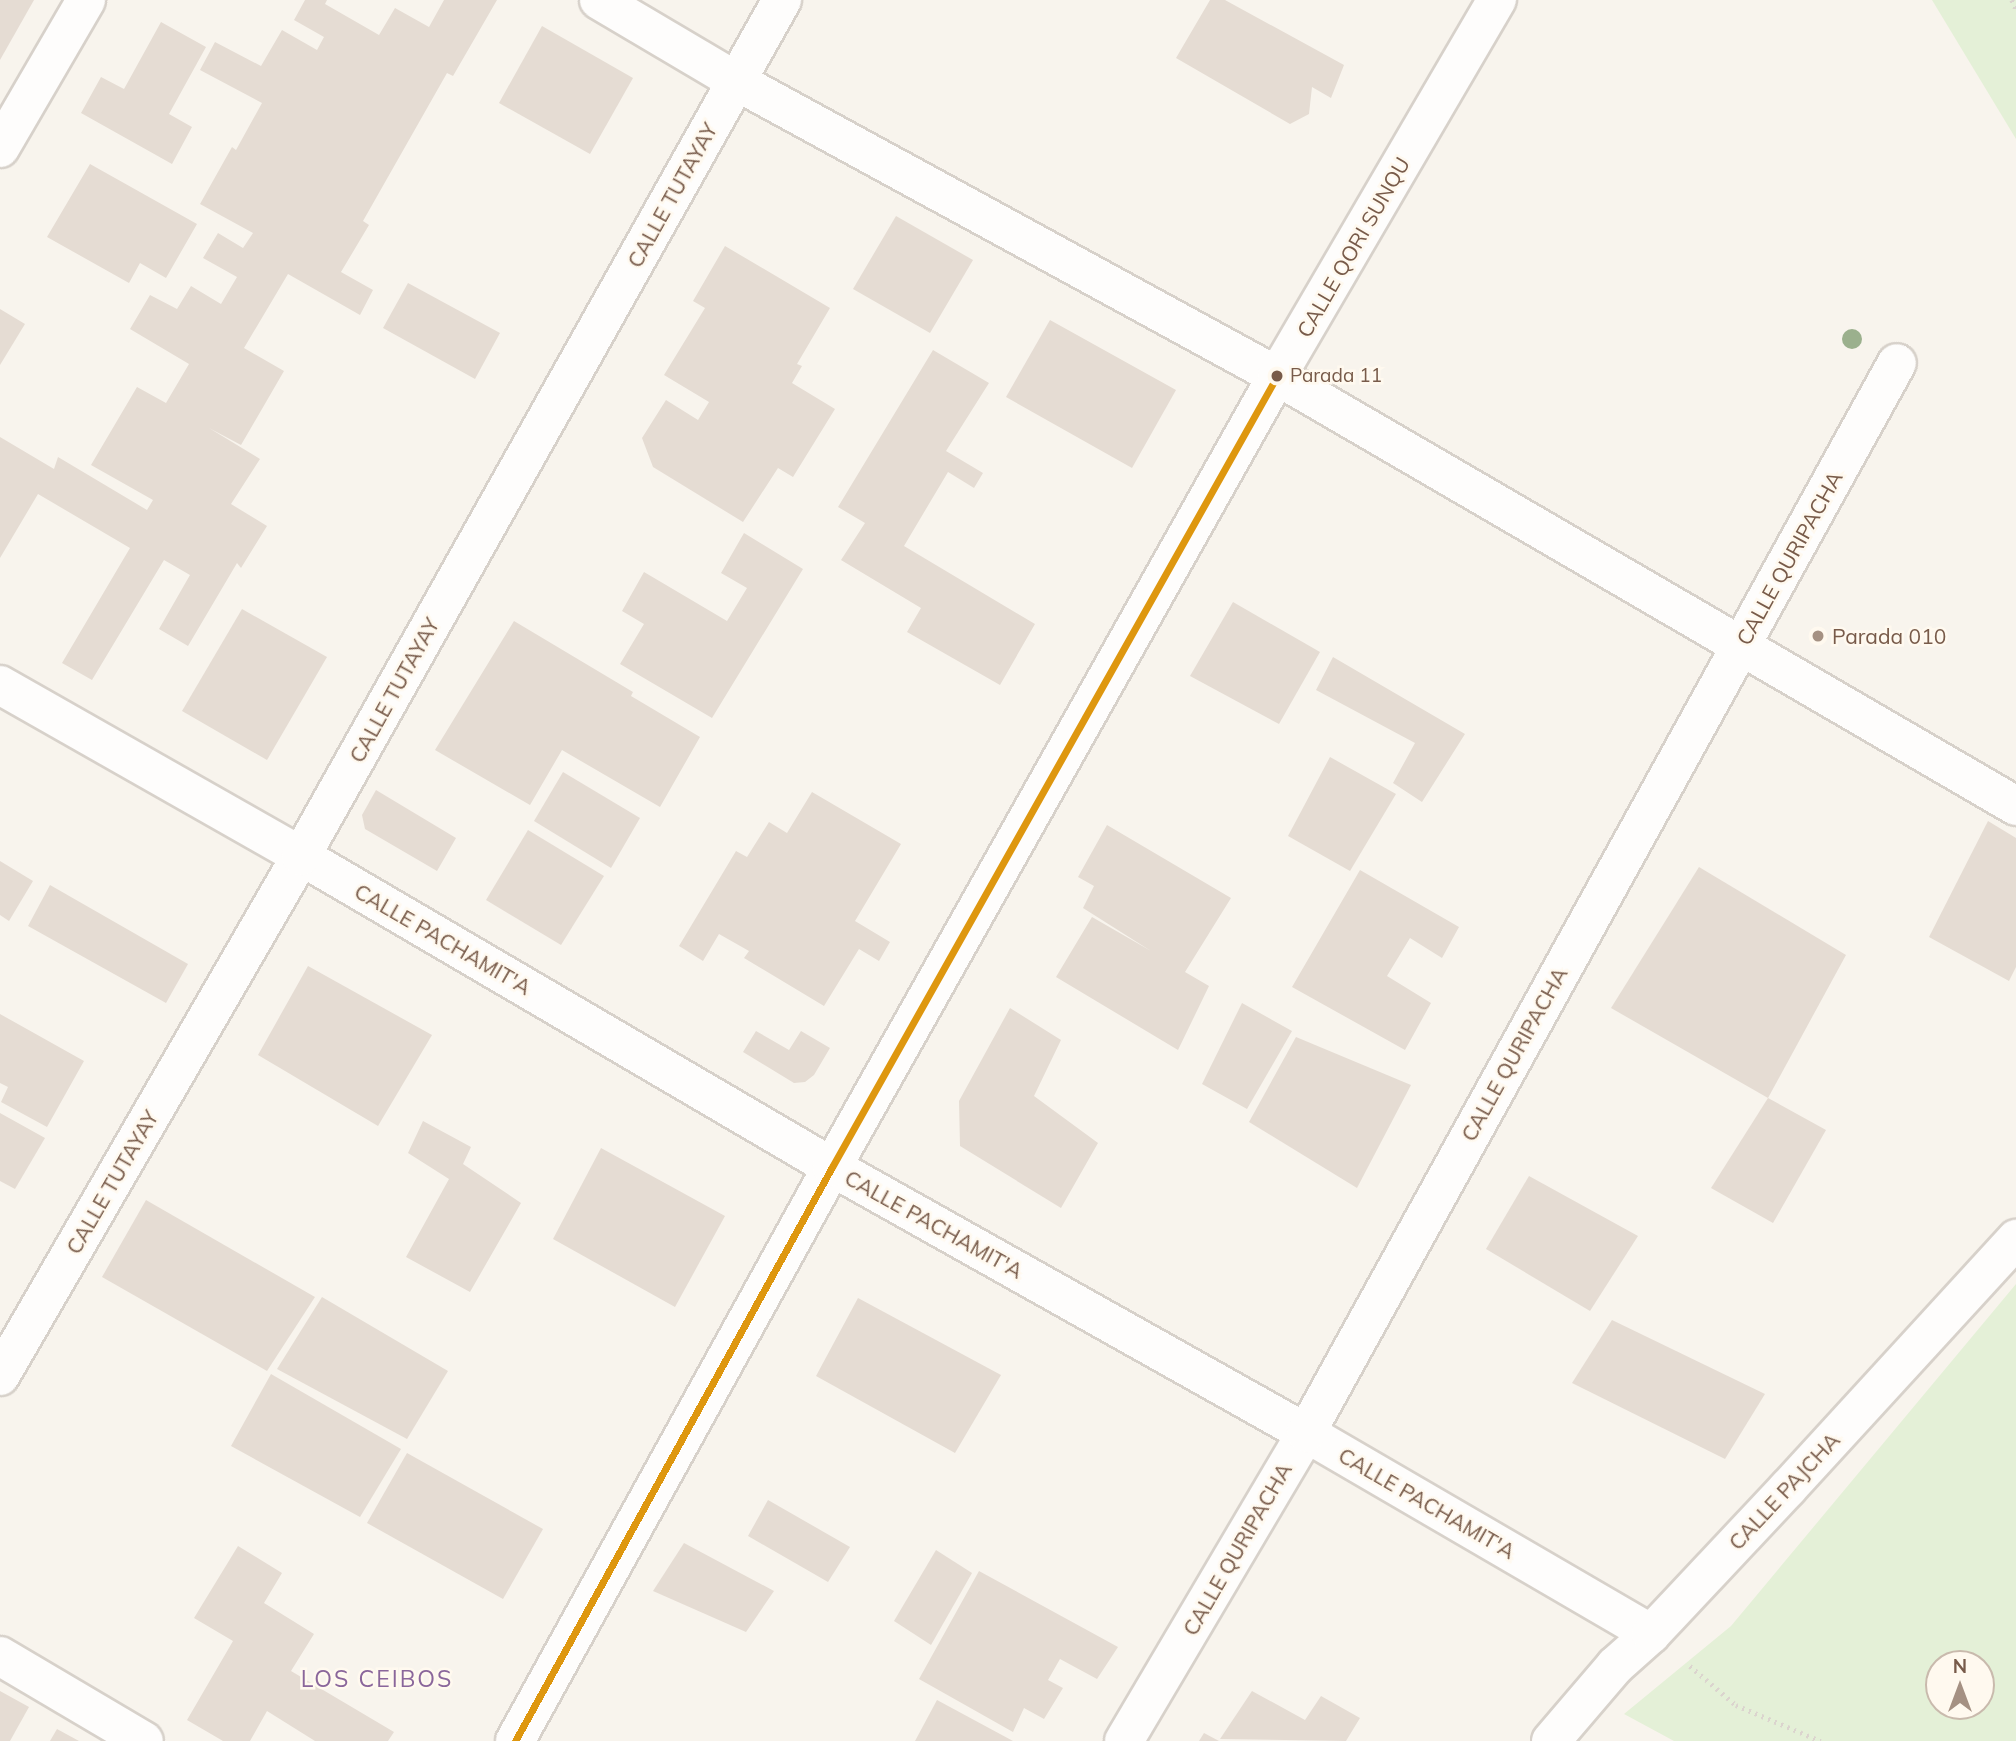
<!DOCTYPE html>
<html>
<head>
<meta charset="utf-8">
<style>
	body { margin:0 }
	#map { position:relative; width:2016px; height:1741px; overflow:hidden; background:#f8f4ed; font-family:Mulish,sans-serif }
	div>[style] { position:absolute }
	.green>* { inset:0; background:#e4f0d7 }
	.building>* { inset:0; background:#e5dcd3 }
	.path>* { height:4.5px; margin-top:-2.25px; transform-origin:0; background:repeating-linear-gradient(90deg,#dbd4ce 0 2px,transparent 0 7px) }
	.roads { filter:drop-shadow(2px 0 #d7d1ca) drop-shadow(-2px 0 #d7d1ca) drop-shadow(0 2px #d7d1ca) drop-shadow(0 -2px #d7d1ca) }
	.street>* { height:38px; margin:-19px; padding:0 19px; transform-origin:19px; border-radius:19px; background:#fefdfc }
	.bus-1>* { height:7px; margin:-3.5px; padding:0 3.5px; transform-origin:3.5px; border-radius:3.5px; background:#de970f }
	.trees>* { width:20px; height:20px; margin:-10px; border-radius:50%; background:#9bb08d }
	.dots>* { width:19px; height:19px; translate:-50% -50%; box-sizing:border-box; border:4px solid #fff9ef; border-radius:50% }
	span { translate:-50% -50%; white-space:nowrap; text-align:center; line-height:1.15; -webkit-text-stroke:5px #fff9ef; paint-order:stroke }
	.bus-label { font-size:19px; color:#785b4a }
	.left { translate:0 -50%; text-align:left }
	.street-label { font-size:21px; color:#785b4a }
	.poi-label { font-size:21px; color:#785b4a }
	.neighbourhood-label { font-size:23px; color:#8a669b; letter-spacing:2px }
	.north { position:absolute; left:1925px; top:1650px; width:70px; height:70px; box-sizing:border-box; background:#fff9ef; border:2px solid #c9baad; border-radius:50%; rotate:0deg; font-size:19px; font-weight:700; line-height:28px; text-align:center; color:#785b4a }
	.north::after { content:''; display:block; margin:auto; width:24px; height:32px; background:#a59183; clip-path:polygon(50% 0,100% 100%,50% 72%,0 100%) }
</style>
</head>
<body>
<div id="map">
	<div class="green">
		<i style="clip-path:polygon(1932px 0,2016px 0,2016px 139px)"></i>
		<i style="clip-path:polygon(evenodd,2016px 1284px,2016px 1741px,1674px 1741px,1624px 1714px,1731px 1626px,2016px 1284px,1981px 1664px,1981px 1706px,1939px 1706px,1939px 1664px,1981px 1664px)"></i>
	</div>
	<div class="building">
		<i style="clip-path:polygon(0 0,34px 0,0 60px)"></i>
		<i style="clip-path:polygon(305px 0,327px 0,325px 4px,379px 35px,395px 8px,429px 27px,444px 0,497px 0,453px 76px,447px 73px,363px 221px,369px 225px,341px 272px,373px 290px,360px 315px,288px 274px,244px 348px,284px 371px,241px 445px,209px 428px,260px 459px,231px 504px,267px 526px,241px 568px,237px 563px,188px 646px,159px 629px,190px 575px,164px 560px,92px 680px,62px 663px,130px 548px,38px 494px,0 558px,0 437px,54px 469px,58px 457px,147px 510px,153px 500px,91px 465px,137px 387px,166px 403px,189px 364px,130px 329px,150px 295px,177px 309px,191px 286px,221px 304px,237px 277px,203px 258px,218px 233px,243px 248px,253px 233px,200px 204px,232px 147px,236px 150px,262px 103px,200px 70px,215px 42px,261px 66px,282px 30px,317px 50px,324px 37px,294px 20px)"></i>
		<i style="clip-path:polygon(1210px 0,1225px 0,1344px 65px,1331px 98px,1312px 87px,1309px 114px,1290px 124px,1176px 58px)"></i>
		<i style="clip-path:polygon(161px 22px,206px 47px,169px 114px,192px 127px,172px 164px,81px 113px,101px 77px,124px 89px)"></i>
		<i style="clip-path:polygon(542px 26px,633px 78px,590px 154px,499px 103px)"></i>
		<i style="clip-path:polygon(90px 164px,197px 224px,166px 278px,140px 263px,129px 283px,47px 237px)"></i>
		<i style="clip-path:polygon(896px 216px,973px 260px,930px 333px,853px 289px)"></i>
		<i style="clip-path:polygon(725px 246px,830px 308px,797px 364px,802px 366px,792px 383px,835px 409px,793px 477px,778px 468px,743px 522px,653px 467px,642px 438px,666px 400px,698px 420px,709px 402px,664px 375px,705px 308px,693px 301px)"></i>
		<i style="clip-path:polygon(408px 283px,500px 333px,475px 379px,383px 328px)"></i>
		<i style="clip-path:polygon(0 309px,25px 324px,0 365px)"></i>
		<i style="clip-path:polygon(1050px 320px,1176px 390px,1132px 468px,1006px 397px)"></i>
		<i style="clip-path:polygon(933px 350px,989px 383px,946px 451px,983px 473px,974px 488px,948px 472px,904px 546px,1035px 624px,1000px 685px,907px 632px,921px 608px,841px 560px,865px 523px,838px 507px)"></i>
		<i style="clip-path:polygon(744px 533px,803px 569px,712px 718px,620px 664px,644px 624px,622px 611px,644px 572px,727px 621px,747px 588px,721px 573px)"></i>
		<i style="clip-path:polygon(1233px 602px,1320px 652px,1279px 724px,1190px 676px)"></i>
		<i style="clip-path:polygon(242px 609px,327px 657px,267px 760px,182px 711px)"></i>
		<i style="clip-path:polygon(514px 621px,633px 692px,631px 696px,700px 737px,660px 807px,562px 750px,530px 805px,435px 750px)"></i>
		<i style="clip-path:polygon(1333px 657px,1465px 734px,1422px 802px,1393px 783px,1415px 743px,1316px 690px)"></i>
		<i style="clip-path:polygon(1330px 757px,1396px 794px,1350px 871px,1288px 836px)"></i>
		<i style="clip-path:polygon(563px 772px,640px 818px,611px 868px,534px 821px)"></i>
		<i style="clip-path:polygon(376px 790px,456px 838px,437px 871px,365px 829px,362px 815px)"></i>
		<i style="clip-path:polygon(812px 792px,901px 844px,855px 921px,890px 942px,879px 961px,859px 949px,824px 1006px,744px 958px,749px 951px,719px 934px,703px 961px,679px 946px,736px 851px,747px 857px,769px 822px,787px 833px)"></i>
		<i style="clip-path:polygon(1988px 821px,2016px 838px,2016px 967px,2009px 981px,1929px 937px)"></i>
		<i style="clip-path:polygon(1107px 825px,1231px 898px,1185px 972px,1209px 986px,1178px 1050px,1056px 977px,1092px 917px,1151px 951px,1083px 908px,1094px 886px,1078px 877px)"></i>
		<i style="clip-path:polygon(528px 830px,604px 876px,561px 945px,486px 900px)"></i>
		<i style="clip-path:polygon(0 861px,33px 881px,9px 921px,0 915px)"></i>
		<i style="clip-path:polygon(1699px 867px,1846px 955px,1768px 1098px,1611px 1008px)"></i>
		<i style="clip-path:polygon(1360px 870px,1459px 927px,1442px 958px,1410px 938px,1387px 976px,1431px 1003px,1405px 1050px,1292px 987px)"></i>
		<i style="clip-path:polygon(50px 885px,188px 964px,166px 1003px,28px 926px)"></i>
		<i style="clip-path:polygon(308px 966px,432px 1035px,378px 1126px,258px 1055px)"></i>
		<i style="clip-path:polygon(1242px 1003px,1292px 1031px,1247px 1109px,1202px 1084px)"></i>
		<i style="clip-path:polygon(1010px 1008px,1061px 1040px,1034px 1096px,1098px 1143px,1061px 1208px,960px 1146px,959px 1101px)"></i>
		<i style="clip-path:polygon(0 1014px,84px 1061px,47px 1127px,1px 1102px,8px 1087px,0 1083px)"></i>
		<i style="clip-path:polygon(756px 1031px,789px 1050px,801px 1031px,830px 1048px,814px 1075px,805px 1082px,794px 1083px,743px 1052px)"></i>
		<i style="clip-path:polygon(1296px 1037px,1411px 1085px,1357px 1188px,1249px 1122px)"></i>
		<i style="clip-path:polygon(1768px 1098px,1826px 1130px,1773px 1223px,1711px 1188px)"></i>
		<i style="clip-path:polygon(0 1113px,45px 1138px,15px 1189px,0 1181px)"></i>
		<i style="clip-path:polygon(423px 1121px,471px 1147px,463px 1164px,521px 1203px,470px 1292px,406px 1257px,449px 1179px,408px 1153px)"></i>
		<i style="clip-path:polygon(601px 1148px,725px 1216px,675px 1307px,553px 1239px)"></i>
		<i style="clip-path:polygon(1529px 1176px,1638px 1236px,1590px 1311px,1486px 1249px)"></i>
		<i style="clip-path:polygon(146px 1200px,315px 1297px,267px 1371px,102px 1277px)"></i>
		<i style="clip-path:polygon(322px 1297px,448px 1371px,407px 1439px,277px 1369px)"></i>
		<i style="clip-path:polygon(858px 1298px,1001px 1375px,955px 1453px,816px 1376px)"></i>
		<i style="clip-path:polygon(1612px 1320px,1765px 1394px,1725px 1459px,1572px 1383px)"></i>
		<i style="clip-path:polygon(271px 1374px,401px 1449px,360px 1517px,231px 1446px)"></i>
		<i style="clip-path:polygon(407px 1453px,543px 1529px,503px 1599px,367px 1523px)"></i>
		<i style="clip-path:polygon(768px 1500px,850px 1547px,828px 1582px,748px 1536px)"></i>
		<i style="clip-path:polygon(684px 1543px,774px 1591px,746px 1632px,653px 1591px)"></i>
		<i style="clip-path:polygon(238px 1546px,282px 1573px,264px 1603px,314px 1634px,291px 1671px,394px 1732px,388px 1741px,315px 1741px,267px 1711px,250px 1741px,223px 1741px,187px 1720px,233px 1641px,194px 1618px)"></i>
		<i style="clip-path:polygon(936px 1550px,972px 1573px,931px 1645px,894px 1621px)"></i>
		<i style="clip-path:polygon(979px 1571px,1118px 1647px,1097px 1679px,1060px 1659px,1048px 1680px,1063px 1688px,1044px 1719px,1024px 1708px,1013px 1732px,919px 1679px)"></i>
		<i style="clip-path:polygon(0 1691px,29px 1707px,10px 1741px,0 1741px)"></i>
		<i style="clip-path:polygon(1252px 1691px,1305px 1720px,1321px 1696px,1360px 1718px,1346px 1741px,1220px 1739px)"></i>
		<i style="clip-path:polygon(937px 1700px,1013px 1741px,915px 1741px)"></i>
		<i style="clip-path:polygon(57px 1729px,79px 1741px,50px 1741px)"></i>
		<i style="clip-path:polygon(1204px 1733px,1219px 1741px,1199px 1741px)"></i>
	</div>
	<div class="path">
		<i style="left:2012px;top:0;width:10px;rotate:66deg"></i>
		<i style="left:1690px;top:1666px;width:60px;rotate:40.3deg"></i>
		<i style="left:1736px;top:1705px;width:92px;rotate:23deg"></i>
	</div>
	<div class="roads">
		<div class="street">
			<i style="left:599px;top:0;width:159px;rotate:30.6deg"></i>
			<i style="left:736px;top:81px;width:616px;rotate:28.6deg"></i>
			<i style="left:1277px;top:376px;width:855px;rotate:30.19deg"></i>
			<i style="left:0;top:148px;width:171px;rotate:-59.8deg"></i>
			<i style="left:0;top:685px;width:346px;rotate:29.6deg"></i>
			<i style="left:301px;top:856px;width:615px;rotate:30.36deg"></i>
			<i style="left:832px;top:1167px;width:544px;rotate:29.3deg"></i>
			<i style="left:1306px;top:1433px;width:399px;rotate:30.2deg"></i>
			<i style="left:0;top:1376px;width:601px;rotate:-59.94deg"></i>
			<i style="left:301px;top:856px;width:982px;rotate:-60.67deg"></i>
			<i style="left:0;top:1656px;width:167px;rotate:30.6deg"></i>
			<i style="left:515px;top:1741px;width:656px;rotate:-61.09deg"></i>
			<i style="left:832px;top:1167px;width:908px;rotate:-60.64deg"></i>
			<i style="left:1277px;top:376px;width:436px;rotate:-59.7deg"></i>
			<i style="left:1124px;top:1741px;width:358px;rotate:-59.4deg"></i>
			<i style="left:1306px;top:1433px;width:1222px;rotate:-61.09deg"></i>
			<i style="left:1551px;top:1741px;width:99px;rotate:-49.5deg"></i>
			<i style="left:1615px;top:1666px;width:48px;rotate:-41.6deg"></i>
			<i style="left:1651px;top:1634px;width:200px;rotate:-46.8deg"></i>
			<i style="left:1788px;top:1488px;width:338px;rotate:-47.5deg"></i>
		</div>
	</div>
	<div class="bus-1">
		<i style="left:515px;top:1741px;width:656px;rotate:-61.09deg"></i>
		<i style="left:832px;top:1167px;width:908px;rotate:-60.64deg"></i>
	</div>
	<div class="trees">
		<i style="left:1852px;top:339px"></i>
	</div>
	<div class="dots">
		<i style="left:1277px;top:376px;background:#785b4a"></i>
		<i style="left:1818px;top:636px;background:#a59183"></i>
	</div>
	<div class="bus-label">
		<span class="left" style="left:1290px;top:376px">Parada 11</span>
	</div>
	<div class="street-label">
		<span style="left:672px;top:195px;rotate:-61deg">CALLE TUTAYAY</span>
		<span style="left:1353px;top:247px;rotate:-60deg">CALLE QORI SUNQU</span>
		<span style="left:1789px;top:558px;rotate:-61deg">CALLE QURIPACHA</span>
		<span style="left:394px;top:690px;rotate:-61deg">CALLE TUTAYAY</span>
		<span style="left:443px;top:939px;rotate:30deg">CALLE PACHAMIT'A</span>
		<span style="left:1514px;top:1054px;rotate:-61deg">CALLE QURIPACHA</span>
		<span style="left:112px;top:1182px;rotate:-60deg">CALLE TUTAYAY</span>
		<span style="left:934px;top:1224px;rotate:29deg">CALLE PACHAMIT'A</span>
		<span style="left:1784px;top:1491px;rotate:-47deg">CALLE PAJCHA</span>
		<span style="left:1427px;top:1503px;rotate:30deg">CALLE PACHAMIT'A</span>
		<span style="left:1237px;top:1549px;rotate:-60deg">CALLE QURIPACHA</span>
	</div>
	<div class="poi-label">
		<span class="left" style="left:1832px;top:636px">Parada 010</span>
	</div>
	<div class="neighbourhood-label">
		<span style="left:377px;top:1679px">LOS CEIBOS</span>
	</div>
	<div class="north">N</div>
</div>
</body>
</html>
